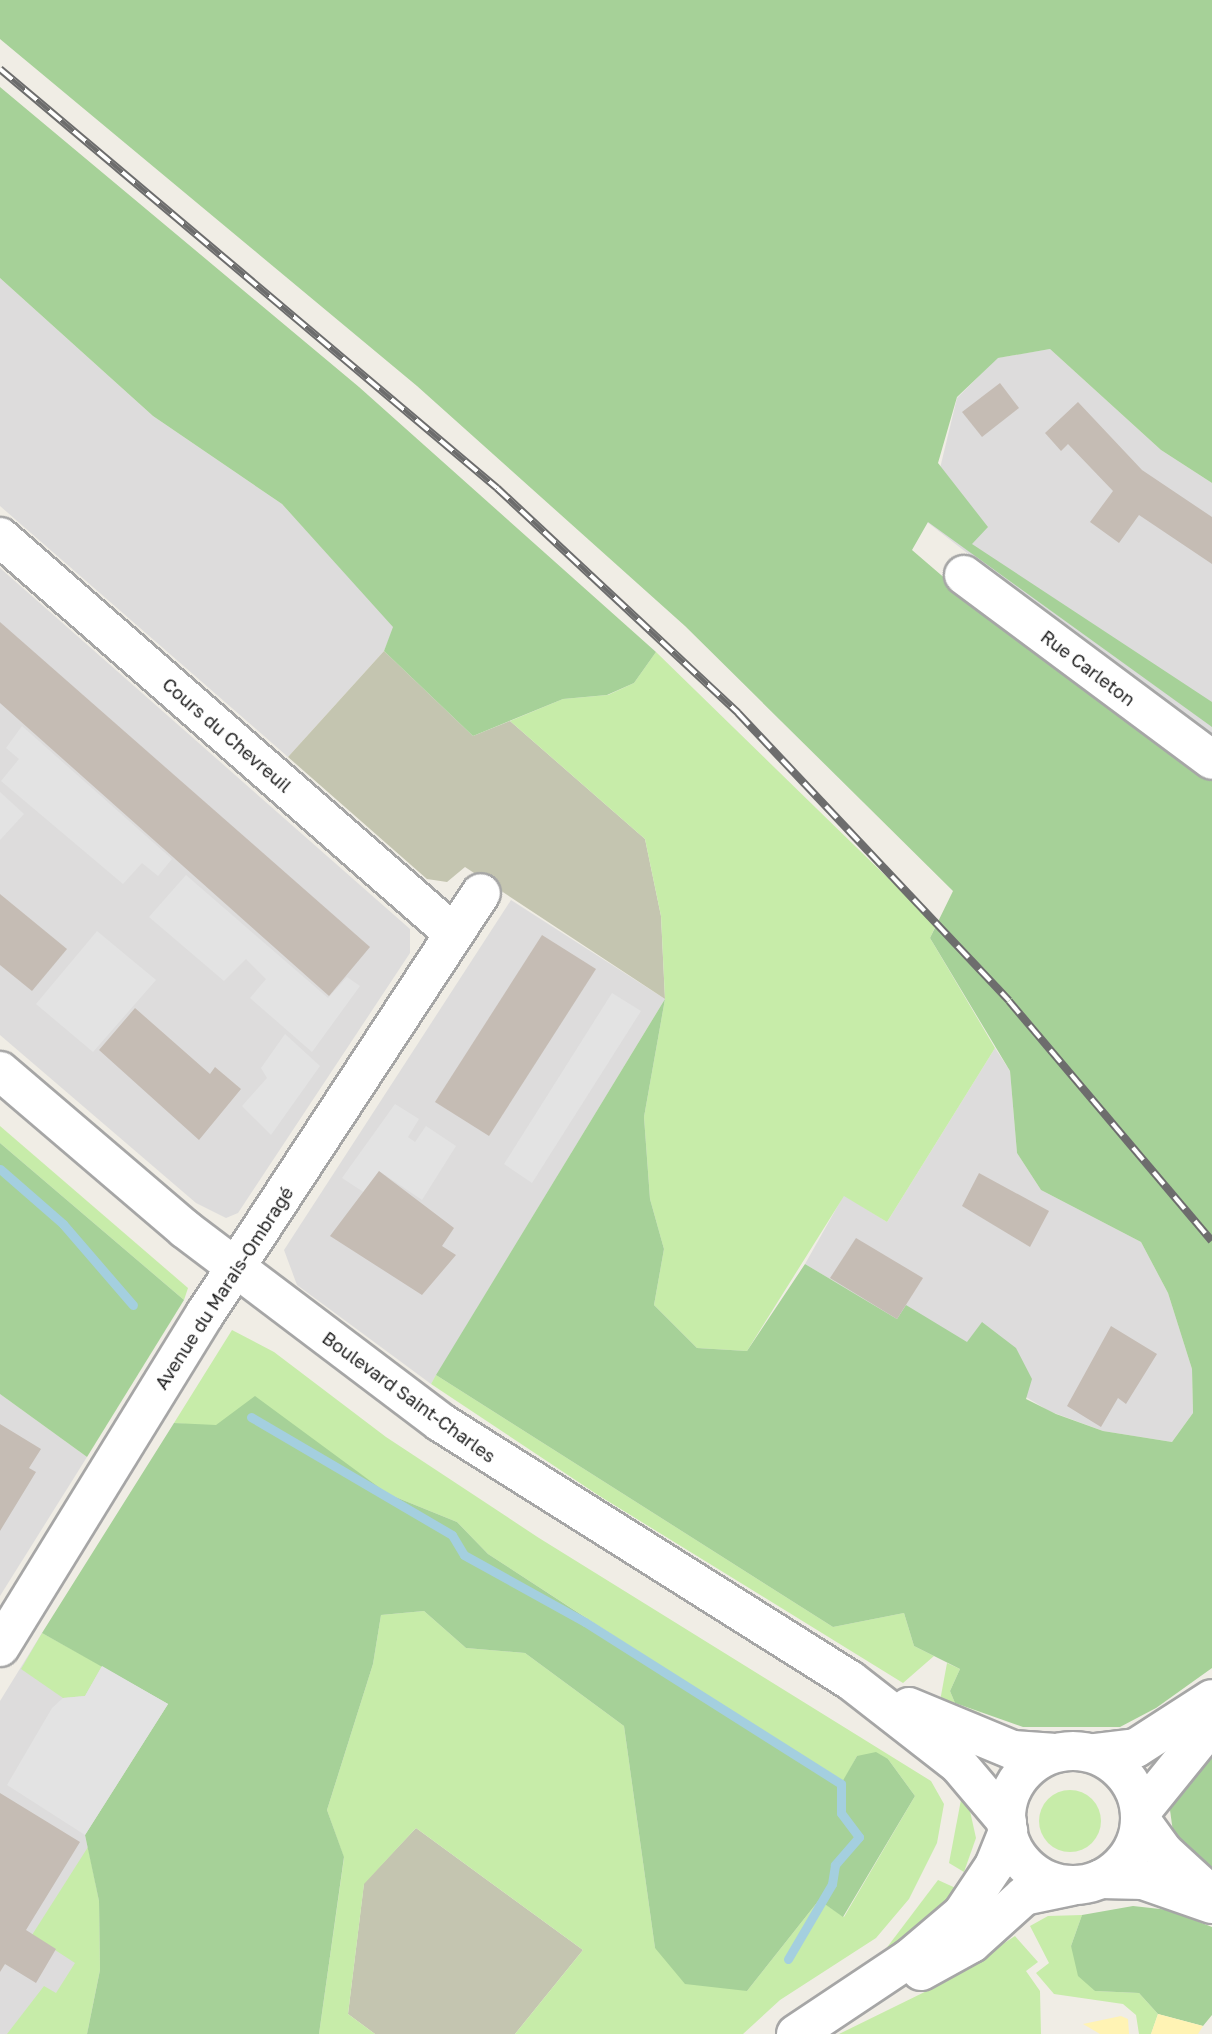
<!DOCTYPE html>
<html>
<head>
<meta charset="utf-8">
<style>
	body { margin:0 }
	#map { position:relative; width:1212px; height:2034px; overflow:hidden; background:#f0ede5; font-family:"Golos Text",sans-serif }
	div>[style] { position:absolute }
	.residential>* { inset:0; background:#dddcdc }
	.construction>* { inset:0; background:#c4c5b0 }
	.grass>* { inset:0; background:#c7eca9 }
	.round { border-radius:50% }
	.forest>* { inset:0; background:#a6d198 }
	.sand>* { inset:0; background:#fff3b4 }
	.parking>* { inset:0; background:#e3e3e3 }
	.stream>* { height:9px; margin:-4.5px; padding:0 4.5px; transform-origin:4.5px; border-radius:4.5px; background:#a4cfdf }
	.building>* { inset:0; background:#c5bcb4 }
	.roads { filter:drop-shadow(2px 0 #a6a6a6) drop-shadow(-2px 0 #a6a6a6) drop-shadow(0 2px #a6a6a6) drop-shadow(0 -2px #a6a6a6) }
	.minor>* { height:38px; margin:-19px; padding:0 19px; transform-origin:19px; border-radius:19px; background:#fff }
	.minor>.ring { margin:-19px; padding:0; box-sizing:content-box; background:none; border:38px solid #fff; border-radius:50% }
	.rail>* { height:8px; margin-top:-4px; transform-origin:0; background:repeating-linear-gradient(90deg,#fff 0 16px,#6d6d6d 0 32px); box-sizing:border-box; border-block:2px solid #6d6d6d }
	span { translate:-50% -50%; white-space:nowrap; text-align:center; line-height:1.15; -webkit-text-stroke:7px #fff; paint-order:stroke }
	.street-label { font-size:18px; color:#1f1f1f }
</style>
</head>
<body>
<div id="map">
	<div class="residential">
		<i style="clip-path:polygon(0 278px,153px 416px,282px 504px,394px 627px,384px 651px,288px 757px,0 506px)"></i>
		<i style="clip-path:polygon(1050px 349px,1161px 450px,1212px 483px,1212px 742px,927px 522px,957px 398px,997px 358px)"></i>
		<i style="clip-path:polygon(0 568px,410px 929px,410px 953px,238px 1213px,226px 1218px,196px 1203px,0 1035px)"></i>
		<i style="clip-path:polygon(511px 900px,665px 999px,431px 1384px,297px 1285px,284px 1250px)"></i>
		<i style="clip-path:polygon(995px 1048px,1010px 1071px,1017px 1153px,1041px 1190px,1141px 1242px,1168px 1293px,1192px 1369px,1193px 1413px,1172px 1442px,1103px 1431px,1049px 1411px,805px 1264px,844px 1195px,887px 1222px)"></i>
		<i style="clip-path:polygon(0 1394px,87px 1457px,0 1596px)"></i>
		<i style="clip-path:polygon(42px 1633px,168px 1704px,85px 1835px,99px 1901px,87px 2034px,0 2034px,0 1701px)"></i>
	</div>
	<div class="construction">
		<i style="clip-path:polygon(384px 651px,473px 736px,510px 721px,645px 839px,661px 916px,665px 999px,465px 867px,447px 882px,427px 879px,288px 757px)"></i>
		<i style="clip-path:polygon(416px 1828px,583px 1950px,515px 2034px,375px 2034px,348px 2014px,364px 1883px)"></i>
	</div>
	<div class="grass">
		<i style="clip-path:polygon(656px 652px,936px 925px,930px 938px,995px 1048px,887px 1222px,844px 1196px,747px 1351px,697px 1348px,654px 1305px,664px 1249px,650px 1199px,644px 1117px,665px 999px,661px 916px,645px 839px,510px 721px,563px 699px,608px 695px,634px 683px)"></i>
		<i style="clip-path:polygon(0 1126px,188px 1288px,184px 1300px,0 1143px)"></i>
		<i style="clip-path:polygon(232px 1330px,274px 1352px,386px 1437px,539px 1538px,931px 1781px,944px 1804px,937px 1843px,909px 1899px,876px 1938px,780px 2000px,743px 2034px,515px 2034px,583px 1950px,416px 1828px,364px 1884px,348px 2014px,375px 2034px,319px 2034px,344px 1858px,327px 1810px,373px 1664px,381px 1615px,424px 1611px,466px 1648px,525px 1653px,624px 1726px,655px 1948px,747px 1991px,819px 1900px,844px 1917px,915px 1796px,888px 1759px,857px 1756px,842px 1784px,488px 1554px,457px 1522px,388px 1494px,304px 1434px,174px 1423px)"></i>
		<i style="clip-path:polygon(436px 1375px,833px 1627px,904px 1613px,914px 1646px,934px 1656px,903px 1683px,598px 1495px,431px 1384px)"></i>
		<i style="clip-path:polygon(42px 1633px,102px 1666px,85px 1696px,63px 1698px,21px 1669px)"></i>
		<i style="clip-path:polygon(947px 1663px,960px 1669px,950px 1691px,955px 1703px,981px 1713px,974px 1722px,940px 1701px)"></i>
		<i style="clip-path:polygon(964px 1784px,976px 1838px,964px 1872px,949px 1863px)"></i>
		<i class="round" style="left:1039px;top:1790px;width:62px;height:62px"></i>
		<i style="clip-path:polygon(88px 1847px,99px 1901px,100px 1970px,87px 2034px,7px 2034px,44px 1986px,56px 1993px,75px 1963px,32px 1935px)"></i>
		<i style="clip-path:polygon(938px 1880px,960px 1890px,888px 1953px,885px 1950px)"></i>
		<i style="clip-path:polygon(1082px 1915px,1071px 1946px,1095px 1991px,1139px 1993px,1158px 2014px,1151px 2034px,1139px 2034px,1136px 2015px,1123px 2004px,1054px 1994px,1036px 1973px,1049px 1963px,1030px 1926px,1048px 1916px)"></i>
		<i style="clip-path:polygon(1015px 1936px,1038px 1962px,1026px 1971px,1040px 1991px,1041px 2034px,839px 2034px,945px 1982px)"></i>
	</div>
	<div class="forest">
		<i style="clip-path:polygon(0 0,1212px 0,1212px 483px,1161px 450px,1050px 349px,998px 358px,957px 397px,938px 463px,988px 527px,972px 544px,1212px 702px,1212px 727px,928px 522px,912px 550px,1012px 636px,1212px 780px,1212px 1668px,1156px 1708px,1120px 1727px,1023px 1727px,955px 1703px,950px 1691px,960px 1669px,914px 1646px,904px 1613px,833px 1627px,436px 1375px,665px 999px,644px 1117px,650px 1199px,664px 1249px,654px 1305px,697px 1348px,747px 1351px,805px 1264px,897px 1319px,906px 1305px,967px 1342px,982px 1322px,1016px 1348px,1032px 1379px,1026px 1399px,1056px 1414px,1103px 1431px,1172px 1442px,1193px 1413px,1192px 1369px,1168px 1293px,1141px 1242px,1041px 1190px,1017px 1153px,1010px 1071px,930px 938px,953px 891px,685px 626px,417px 386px,0 39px)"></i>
		<i style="clip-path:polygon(0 87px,359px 387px,656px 652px,634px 683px,607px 695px,563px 699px,473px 736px,384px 651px,393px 627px,282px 504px,153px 416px,0 278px)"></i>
		<i style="clip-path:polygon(0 1143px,184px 1300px,87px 1457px,0 1394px)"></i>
		<i style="clip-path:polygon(255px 1396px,388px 1494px,457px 1522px,488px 1554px,841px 1784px,857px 1756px,876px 1752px,888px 1759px,915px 1796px,843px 1917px,819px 1900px,747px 1991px,685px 1984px,655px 1948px,624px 1726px,525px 1653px,466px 1648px,424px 1611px,381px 1615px,373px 1664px,327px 1810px,344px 1857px,319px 2034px,87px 2034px,100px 1970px,99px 1901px,85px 1835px,168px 1704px,42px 1633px,174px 1423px,216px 1425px)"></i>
		<i style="clip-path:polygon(1212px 1739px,1212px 1873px,1173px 1832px,1170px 1810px,1175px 1784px)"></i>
		<i style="clip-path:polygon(1133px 1906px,1169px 1910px,1212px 1927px,1212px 2015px,1203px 2026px,1158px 2014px,1139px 1993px,1095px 1991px,1078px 1976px,1071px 1946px,1082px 1915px)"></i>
	</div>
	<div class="sand">
		<i style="clip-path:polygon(1158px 2014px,1203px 2026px,1198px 2034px,1151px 2034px)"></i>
		<i style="clip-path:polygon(1121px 2016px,1128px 2019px,1129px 2034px,1100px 2034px,1083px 2024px)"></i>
	</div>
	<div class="parking">
		<i style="clip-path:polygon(22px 726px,172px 859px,158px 876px,142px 863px,123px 884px,1px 781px,19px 759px,6px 748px)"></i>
		<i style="clip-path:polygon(0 792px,24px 814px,0 840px)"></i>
		<i style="clip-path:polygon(186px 875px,328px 998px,347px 977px,360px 986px,312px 1052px,250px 998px,266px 979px,246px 959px,224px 981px,149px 917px)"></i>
		<i style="clip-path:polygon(97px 931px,156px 980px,93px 1052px,36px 1004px)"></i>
		<i style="clip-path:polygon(612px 993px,641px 1011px,532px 1183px,504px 1164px)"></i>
		<i style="clip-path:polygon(285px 1034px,320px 1066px,271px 1135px,242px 1106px,267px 1078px,261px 1068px)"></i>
		<i style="clip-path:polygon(395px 1104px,419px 1119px,408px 1137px,415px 1142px,426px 1126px,456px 1146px,422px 1200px,379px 1171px,365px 1193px,342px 1178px)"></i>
		<i style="clip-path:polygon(102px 1666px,168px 1704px,85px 1835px,7px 1785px,52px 1708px,63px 1698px,85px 1696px)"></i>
	</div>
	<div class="stream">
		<i style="left:0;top:1169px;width:84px;rotate:41.1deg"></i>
		<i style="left:63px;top:1224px;width:107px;rotate:49.2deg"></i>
		<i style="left:251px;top:1417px;width:233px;rotate:30.4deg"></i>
		<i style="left:452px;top:1535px;width:23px;rotate:59deg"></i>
		<i style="left:464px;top:1555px;width:138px;rotate:29deg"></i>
		<i style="left:585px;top:1622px;width:303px;rotate:32.3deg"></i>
		<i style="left:841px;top:1784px;width:29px;rotate:90deg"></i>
		<i style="left:841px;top:1813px;width:30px;rotate:53deg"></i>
		<i style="left:859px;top:1837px;width:37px;rotate:131deg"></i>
		<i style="left:835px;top:1865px;width:19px;rotate:99deg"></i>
		<i style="left:832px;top:1884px;width:87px;rotate:120.4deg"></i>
	</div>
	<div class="building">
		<i style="clip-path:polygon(1000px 383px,1019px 408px,982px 437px,962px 412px)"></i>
		<i style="clip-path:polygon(1078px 402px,1142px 470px,1212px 517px,1212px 564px,1139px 515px,1119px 543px,1090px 522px,1113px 491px,1068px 444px,1061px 451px,1045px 433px)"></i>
		<i style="clip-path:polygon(0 622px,370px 947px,329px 996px,0 703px)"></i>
		<i style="clip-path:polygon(0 894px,67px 949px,32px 991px,0 965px)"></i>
		<i style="clip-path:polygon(542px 935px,596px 969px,489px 1136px,435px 1102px)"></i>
		<i style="clip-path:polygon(135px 1008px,210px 1074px,215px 1067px,241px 1089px,199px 1140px,99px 1050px)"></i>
		<i style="clip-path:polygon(379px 1171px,454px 1228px,442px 1246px,456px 1255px,422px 1295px,330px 1236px)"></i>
		<i style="clip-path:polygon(979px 1173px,1049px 1211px,1030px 1247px,962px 1206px)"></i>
		<i style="clip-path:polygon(856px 1238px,923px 1278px,897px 1319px,830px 1278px)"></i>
		<i style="clip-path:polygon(1111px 1326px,1157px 1354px,1126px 1404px,1118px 1398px,1101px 1427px,1067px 1406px)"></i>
		<i style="clip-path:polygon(0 1424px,41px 1449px,29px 1468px,36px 1472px,0 1531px)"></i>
		<i style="clip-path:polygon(0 1793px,80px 1842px,26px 1930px,56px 1949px,36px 1983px,5px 1964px,0 1972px)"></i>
	</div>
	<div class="roads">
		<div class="minor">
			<i style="left:0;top:537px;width:602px;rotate:41.16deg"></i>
			<i style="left:964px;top:575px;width:309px;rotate:36.7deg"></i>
			<i style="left:0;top:1071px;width:243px;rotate:40.5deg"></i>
			<i style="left:185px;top:1229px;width:320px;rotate:37.1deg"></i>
			<i style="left:440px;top:1422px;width:484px;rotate:32.2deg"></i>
			<i style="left:850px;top:1680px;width:137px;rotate:37.9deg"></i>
			<i style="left:958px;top:1764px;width:76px;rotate:49.8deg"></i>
			<i style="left:0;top:1647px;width:391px;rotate:-58.4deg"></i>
			<i style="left:205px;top:1314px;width:503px;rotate:-56.75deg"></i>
			<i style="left:909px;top:1707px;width:113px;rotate:22.5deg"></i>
			<i style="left:1013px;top:1750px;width:39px;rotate:4deg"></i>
			<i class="ring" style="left:1006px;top:1751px;width:96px;height:96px"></i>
			<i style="left:1094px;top:1753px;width:42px;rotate:-6.8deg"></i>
			<i style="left:1136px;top:1748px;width:90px;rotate:-32.8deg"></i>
			<i style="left:1140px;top:1813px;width:114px;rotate:-51deg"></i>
			<i style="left:1140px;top:1819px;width:39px;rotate:54deg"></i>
			<i style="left:1163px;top:1851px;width:64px;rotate:42.5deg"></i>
			<i style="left:1101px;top:1879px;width:42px;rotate:1.4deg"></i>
			<i style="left:1143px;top:1880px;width:73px;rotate:19.2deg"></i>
			<i style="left:921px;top:1971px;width:58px;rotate:-28.8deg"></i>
			<i style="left:972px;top:1943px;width:70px;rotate:-42.1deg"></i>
			<i style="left:1024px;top:1896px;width:49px;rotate:-11.8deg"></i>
			<i style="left:796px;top:2034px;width:137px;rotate:-33.7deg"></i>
			<i style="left:910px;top:1958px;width:68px;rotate:-40.2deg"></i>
			<i style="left:962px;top:1914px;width:58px;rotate:-56.3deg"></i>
			<i style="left:994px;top:1866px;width:38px;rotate:-68deg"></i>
		</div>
	</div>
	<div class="rail">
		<i style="left:0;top:69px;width:650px;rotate:40.13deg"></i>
		<i style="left:497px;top:488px;width:330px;rotate:43deg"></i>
		<i style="left:738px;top:713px;width:395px;rotate:46.7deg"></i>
		<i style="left:1009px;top:1001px;width:314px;rotate:49.8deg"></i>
	</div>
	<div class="street-label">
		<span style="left:1088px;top:668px;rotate:37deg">Rue Carleton</span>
		<span style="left:227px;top:735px;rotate:41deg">Cours du Chevreuil</span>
		<span style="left:224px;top:1288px;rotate:-57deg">Avenue du Marais-Ombragé</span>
		<span style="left:409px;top:1397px;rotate:36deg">Boulevard Saint-Charles</span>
	</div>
</div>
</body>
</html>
